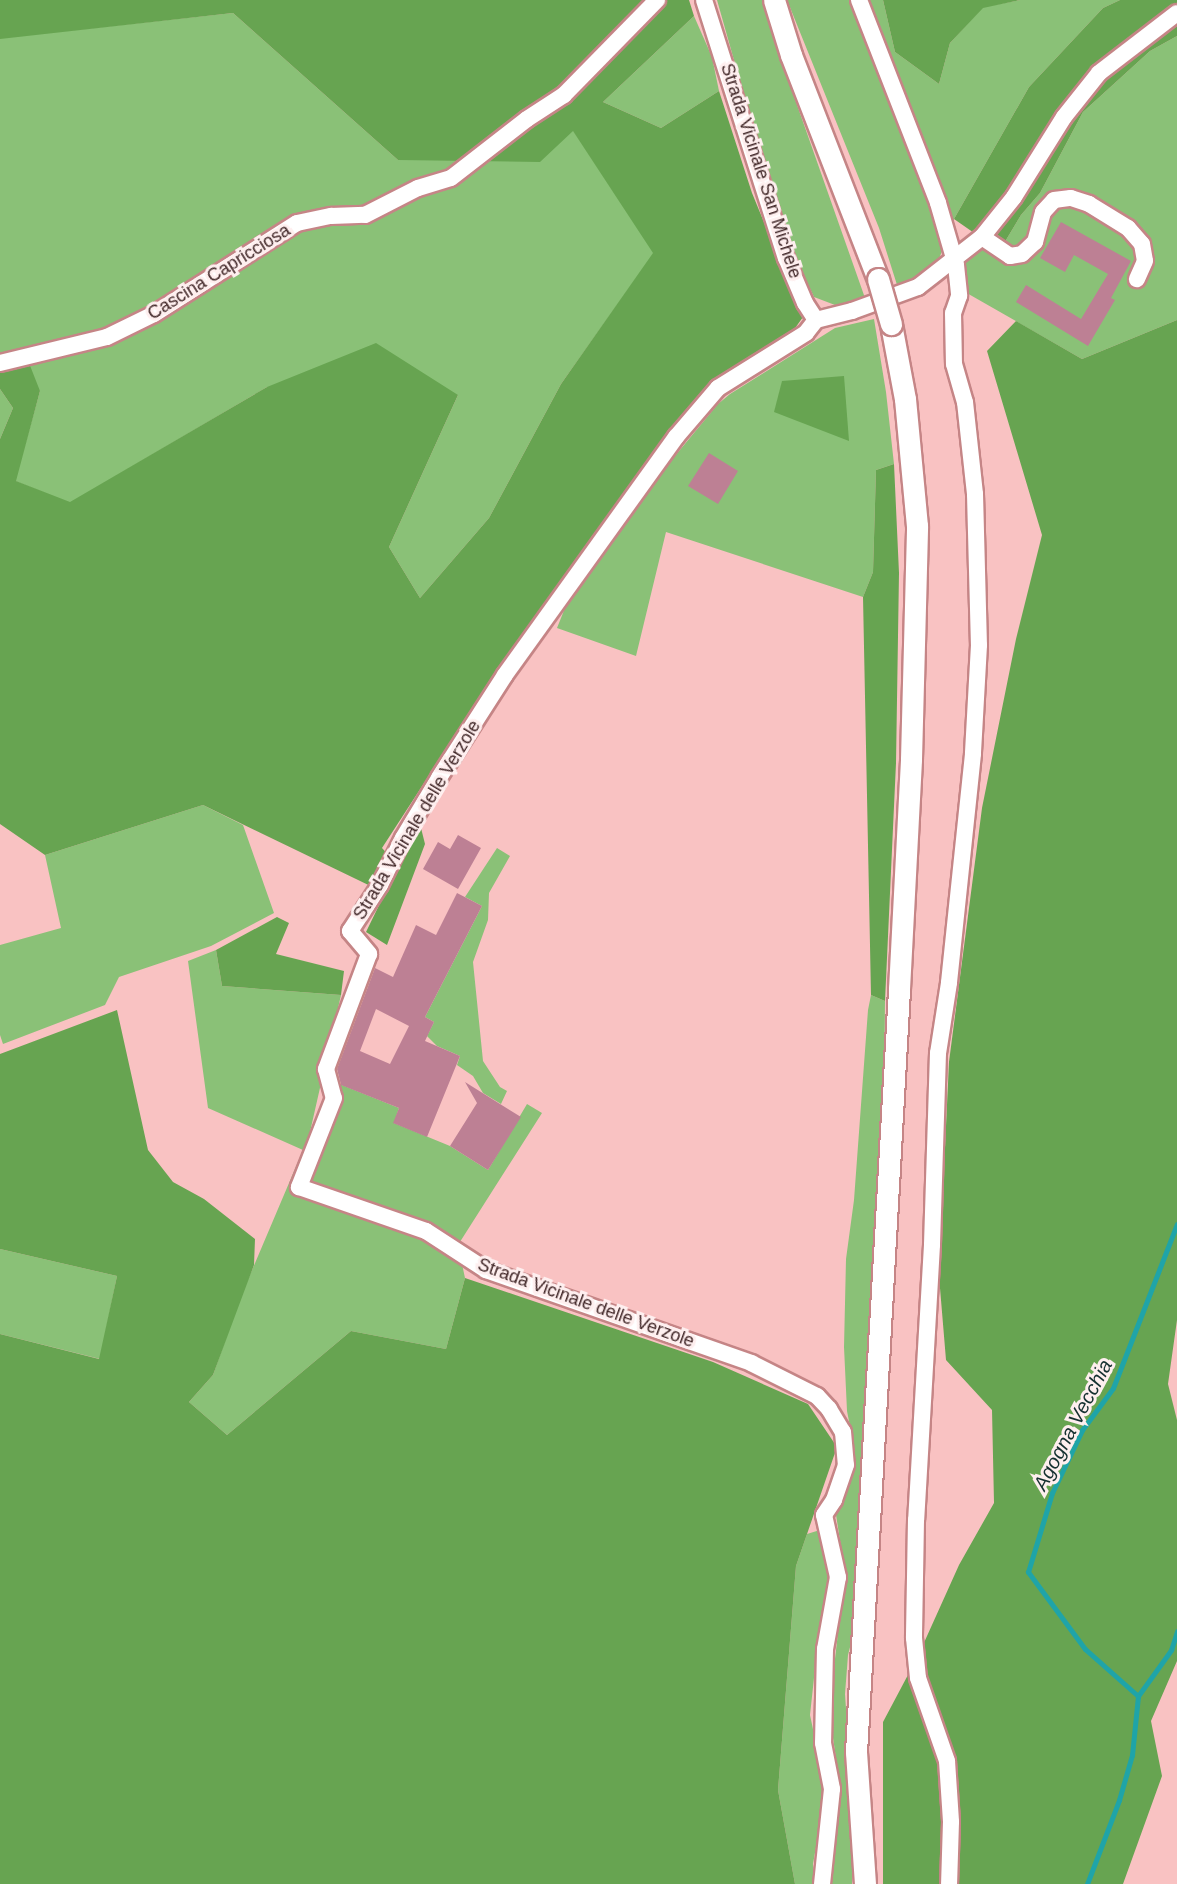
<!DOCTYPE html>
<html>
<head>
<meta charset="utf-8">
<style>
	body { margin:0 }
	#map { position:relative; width:1177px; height:1884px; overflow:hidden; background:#f9c2c2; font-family:Helvetica,sans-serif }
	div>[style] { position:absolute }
	.green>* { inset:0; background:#8ac177 }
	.forest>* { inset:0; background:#67a451 }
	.stream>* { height:5px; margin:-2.5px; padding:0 2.5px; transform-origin:2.5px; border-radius:2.5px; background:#1fa4a8 }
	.building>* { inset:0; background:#bd8094 }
	.roads { filter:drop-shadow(2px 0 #c58586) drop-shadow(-2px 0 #c58586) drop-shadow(0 2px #c58586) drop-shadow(0 -2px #c58586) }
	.minor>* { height:16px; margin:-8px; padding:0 8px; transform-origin:8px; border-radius:8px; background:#fff }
	.major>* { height:21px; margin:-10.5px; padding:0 10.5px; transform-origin:10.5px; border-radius:10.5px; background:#fff }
	.bridges { filter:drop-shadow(2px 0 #c58586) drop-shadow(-2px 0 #c58586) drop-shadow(0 2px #c58586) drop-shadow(0 -2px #c58586) }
	.major-bridge>* { height:21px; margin:-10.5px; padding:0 10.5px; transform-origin:10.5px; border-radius:10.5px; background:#fff }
	span { translate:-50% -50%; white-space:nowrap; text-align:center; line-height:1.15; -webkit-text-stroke:6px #feefef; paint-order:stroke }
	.street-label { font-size:18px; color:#402627 }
	.water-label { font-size:20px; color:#153030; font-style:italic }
</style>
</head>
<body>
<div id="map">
	<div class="green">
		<i style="clip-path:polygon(717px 0,763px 0,771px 31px,865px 298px,835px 305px,814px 297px,794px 255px,771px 191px)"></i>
		<i style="clip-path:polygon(787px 0,883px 0,895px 52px,939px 84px,950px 43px,983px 7px,1020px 0,1120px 0,1103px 8px,1029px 87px,954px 219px,939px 259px,926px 274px,898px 288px,879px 228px)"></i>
		<i style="clip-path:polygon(233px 13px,398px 160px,573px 130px,654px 253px,561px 384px,489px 518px,420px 598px,389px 547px,458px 395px,267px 387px,70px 503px,15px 481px,40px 391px,0 367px,0 38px)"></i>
		<i style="clip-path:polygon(694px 16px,712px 57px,719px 91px,661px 128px,603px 102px)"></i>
		<i style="clip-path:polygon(1177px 36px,1177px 320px,1082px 359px,958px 288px,956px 265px,985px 240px,1003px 245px,1021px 215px,1040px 193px,1083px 112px,1150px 51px)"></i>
		<i style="clip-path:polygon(874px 319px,886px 392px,894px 464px,876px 470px,873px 572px,863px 597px,666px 532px,636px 656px,557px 628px,565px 608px,589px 568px,619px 533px,655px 480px,718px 404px,730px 394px,835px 328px)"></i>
		<i style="clip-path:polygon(0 389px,13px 408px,0 439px)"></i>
		<i style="clip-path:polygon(203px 805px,243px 825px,274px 913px,211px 946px,119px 977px,105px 1005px,3px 1044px,0 1035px,0 945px,61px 928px,45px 855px)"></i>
		<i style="clip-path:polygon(497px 848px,510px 856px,489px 893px,488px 920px,473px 962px,483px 1061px,500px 1087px,507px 1091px,501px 1104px,483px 1093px,473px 1076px,457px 1065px,460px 1056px,437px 1046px,427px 1036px,434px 1022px,425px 1017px,482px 906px,465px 897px)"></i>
		<i style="clip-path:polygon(216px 950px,222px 986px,341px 995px,310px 1132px,332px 1081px,399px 1108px,394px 1123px,450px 1146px,488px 1170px,527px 1104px,542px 1113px,458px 1245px,465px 1278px,446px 1349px,351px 1331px,227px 1435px,189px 1402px,213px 1375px,241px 1296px,303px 1150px,208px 1108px,188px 961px)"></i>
		<i style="clip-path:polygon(871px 995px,885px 1001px,884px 1109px,858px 1616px,848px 1655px,845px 1694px,853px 1814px,852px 1884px,829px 1884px,840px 1785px,829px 1711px,845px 1572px,836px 1515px,851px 1475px,855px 1452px,847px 1411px,844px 1347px,846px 1259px,854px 1200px,868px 1010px)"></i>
		<i style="clip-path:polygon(0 1249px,117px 1276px,100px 1359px,0 1334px)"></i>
		<i style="clip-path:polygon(820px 1530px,832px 1573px,828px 1607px,817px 1650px,810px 1715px,826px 1791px,813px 1864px,815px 1884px,795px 1884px,778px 1790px,796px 1566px,807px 1534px)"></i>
	</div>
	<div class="forest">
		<i style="clip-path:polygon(0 0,689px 0,694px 16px,603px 102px,661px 128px,719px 91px,752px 193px,803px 317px,793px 331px,715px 385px,593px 535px,498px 669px,382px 848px,392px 859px,410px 844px,421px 828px,425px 844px,387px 945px,366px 932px,385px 893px,203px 805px,45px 855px,0 824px,0 439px,13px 408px,0 389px,0 367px,29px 363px,40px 391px,16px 481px,70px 502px,267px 387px,376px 343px,458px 395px,389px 547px,420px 598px,489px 518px,561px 384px,653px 253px,573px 131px,540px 162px,398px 160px,233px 13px,0 39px)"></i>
		<i style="clip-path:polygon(883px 0,1020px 0,983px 8px,950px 43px,939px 84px,895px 52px)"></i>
		<i style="clip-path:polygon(1120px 0,1177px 0,1177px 36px,1150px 51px,1083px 112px,1040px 193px,1021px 215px,1003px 245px,990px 244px,954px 219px,1029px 87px,1103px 8px)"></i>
		<i style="clip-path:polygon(1177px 320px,1177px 1320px,1168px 1384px,1177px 1420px,1177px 1661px,1151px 1721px,1162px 1776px,1123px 1884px,883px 1884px,883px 1722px,918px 1656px,959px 1565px,994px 1503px,992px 1410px,946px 1360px,939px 1276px,949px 1062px,982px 808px,1016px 639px,1042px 535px,987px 351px,1016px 321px,1082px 359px)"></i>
		<i style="clip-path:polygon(844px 376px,849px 441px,774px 412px,782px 381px)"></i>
		<i style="clip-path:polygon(894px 464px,899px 573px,896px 763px,885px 1001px,871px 995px,863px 597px,873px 572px,876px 470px)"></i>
		<i style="clip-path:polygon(277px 917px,289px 923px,276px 954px,344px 971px,341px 995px,222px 986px,216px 950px)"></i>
		<i style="clip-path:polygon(117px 1010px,148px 1150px,173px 1182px,204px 1199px,255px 1239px,254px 1265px,213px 1375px,189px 1402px,227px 1435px,351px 1331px,446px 1349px,465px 1278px,713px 1362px,808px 1404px,837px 1447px,796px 1566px,778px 1790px,795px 1884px,0 1884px,0 1334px,99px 1359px,117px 1276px,0 1249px,0 1054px)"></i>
	</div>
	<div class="stream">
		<i style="left:1138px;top:1696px;width:57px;rotate:-54.3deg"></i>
		<i style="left:1171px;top:1650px;width:20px;rotate:-72deg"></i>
		<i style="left:1087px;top:1884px;width:90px;rotate:-69.1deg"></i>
		<i style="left:1119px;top:1800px;width:47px;rotate:-73.9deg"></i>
		<i style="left:1132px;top:1755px;width:59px;rotate:-84.2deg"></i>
		<i style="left:1138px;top:1696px;width:71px;rotate:-138.4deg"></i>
		<i style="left:1085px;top:1649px;width:96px;rotate:-126.5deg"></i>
		<i style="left:1028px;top:1572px;width:83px;rotate:-73.1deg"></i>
		<i style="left:1052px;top:1493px;width:70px;rotate:-64.5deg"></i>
		<i style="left:1082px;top:1430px;width:52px;rotate:-53.6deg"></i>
		<i style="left:1113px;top:1388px;width:176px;rotate:-68.7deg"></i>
	</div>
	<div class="building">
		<i style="clip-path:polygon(1061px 222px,1131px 261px,1111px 298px,1115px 300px,1088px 346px,1016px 302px,1026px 285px,1081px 319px,1108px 274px,1074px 255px,1065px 272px,1040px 258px)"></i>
		<i style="clip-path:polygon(709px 453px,738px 471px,718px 504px,688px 486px)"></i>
		<i style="clip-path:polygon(458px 835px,481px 848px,458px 889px,423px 869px,438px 842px,450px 849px)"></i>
		<i style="clip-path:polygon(evenodd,457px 893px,482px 906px,425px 1017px,434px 1022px,425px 1041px,460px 1056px,427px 1137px,393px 1123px,399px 1108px,341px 1085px,337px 1069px,375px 968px,393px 977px,416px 925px,436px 935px,457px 893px,376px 1009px,409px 1026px,390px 1064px,360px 1051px,376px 1009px)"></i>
		<i style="clip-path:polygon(465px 1082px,521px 1117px,488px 1170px,450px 1146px,477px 1103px)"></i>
	</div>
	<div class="roads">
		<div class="minor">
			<i style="left:704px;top:0;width:271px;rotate:72.4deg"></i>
			<i style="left:786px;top:258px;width:49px;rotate:67.1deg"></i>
			<i style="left:805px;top:303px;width:20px;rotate:57deg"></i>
			<i style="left:816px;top:320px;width:37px;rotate:-14deg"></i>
			<i style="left:852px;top:311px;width:70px;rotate:-20deg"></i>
			<i style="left:918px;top:287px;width:81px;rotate:-38deg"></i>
			<i style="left:982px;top:237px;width:51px;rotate:-51.3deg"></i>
			<i style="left:1014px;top:197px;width:94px;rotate:-58deg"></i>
			<i style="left:1064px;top:117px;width:56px;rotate:-51.5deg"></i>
			<i style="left:1099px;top:73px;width:98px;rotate:-37.6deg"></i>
			<i style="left:859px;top:0;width:218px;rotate:68.7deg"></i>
			<i style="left:938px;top:203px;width:65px;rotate:73.8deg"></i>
			<i style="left:956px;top:265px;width:31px;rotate:84deg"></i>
			<i style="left:959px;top:296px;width:18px;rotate:109deg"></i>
			<i style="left:953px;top:313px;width:51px;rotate:88.9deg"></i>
			<i style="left:954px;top:364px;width:40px;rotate:74deg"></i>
			<i style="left:965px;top:402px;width:93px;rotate:83.8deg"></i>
			<i style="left:975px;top:494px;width:151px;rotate:88.5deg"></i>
			<i style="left:979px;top:645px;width:109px;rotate:93.2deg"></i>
			<i style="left:973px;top:754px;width:230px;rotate:96deg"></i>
			<i style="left:949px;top:983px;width:71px;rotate:98.9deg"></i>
			<i style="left:938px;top:1053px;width:192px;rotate:91.8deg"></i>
			<i style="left:932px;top:1245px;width:275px;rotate:93.3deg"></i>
			<i style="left:916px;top:1520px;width:118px;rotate:91deg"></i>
			<i style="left:914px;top:1638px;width:40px;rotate:84.3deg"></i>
			<i style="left:918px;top:1678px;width:88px;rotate:70.7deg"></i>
			<i style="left:947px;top:1761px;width:61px;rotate:86.2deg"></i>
			<i style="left:951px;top:1822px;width:62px;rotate:91.8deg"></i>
			<i style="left:982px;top:237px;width:34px;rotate:34deg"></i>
			<i style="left:1010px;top:256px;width:12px;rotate:-9deg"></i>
			<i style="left:1022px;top:254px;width:18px;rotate:-43deg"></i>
			<i style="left:1035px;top:242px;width:31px;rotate:-75deg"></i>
			<i style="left:1043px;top:212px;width:16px;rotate:-47deg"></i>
			<i style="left:1054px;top:200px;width:17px;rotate:-7deg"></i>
			<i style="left:1071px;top:198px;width:19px;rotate:18deg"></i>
			<i style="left:1089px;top:204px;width:46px;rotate:31.6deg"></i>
			<i style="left:1128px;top:228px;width:21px;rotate:49deg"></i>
			<i style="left:1142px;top:244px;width:17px;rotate:80deg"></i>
			<i style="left:1145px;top:261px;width:20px;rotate:114deg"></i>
			<i style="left:816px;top:320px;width:16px;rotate:128deg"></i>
			<i style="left:806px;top:333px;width:104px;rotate:148deg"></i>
			<i style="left:718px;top:388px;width:65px;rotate:130.6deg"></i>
			<i style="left:676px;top:437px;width:293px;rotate:125.7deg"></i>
			<i style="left:505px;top:675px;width:122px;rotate:122.7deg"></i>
			<i style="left:439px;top:778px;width:70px;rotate:121deg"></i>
			<i style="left:403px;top:838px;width:52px;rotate:116.1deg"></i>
			<i style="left:380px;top:885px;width:55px;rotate:123.1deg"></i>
			<i style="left:350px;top:931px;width:30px;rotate:50deg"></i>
			<i style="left:369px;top:954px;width:123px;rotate:110.5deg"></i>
			<i style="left:326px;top:1069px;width:30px;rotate:75deg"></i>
			<i style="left:334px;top:1098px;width:96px;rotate:111.5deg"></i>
			<i style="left:299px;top:1187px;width:134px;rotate:19.1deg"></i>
			<i style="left:426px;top:1231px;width:72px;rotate:33deg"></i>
			<i style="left:486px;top:1270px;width:281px;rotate:19.3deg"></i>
			<i style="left:751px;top:1363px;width:74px;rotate:26.6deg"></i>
			<i style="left:817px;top:1396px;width:18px;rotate:47deg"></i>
			<i style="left:829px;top:1409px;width:27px;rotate:59deg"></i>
			<i style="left:843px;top:1432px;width:33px;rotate:85deg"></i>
			<i style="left:846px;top:1465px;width:37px;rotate:109deg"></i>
			<i style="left:834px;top:1500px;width:18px;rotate:124deg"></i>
			<i style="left:824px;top:1515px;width:64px;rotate:77.3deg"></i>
			<i style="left:838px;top:1577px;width:73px;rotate:100.2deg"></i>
			<i style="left:825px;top:1649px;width:94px;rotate:91.2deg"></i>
			<i style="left:823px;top:1743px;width:47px;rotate:78.9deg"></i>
			<i style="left:832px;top:1789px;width:96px;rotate:96deg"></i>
			<i style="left:0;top:363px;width:110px;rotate:-13.7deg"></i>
			<i style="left:107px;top:337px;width:52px;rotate:-26.1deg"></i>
			<i style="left:154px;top:314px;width:169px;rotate:-32.5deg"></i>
			<i style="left:297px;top:223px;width:35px;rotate:-12deg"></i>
			<i style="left:331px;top:216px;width:34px;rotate:-2deg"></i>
			<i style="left:365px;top:215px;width:59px;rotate:-27deg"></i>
			<i style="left:418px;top:188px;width:34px;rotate:-17deg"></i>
			<i style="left:451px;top:178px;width:96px;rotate:-37.8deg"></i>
			<i style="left:527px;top:119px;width:44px;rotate:-33deg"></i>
			<i style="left:564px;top:95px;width:133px;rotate:-45.6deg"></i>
		</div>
		<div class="major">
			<i style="left:774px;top:0;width:58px;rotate:72.8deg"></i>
			<i style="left:791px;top:55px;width:240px;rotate:68.8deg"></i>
			<i style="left:865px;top:1884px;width:132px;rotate:-93.9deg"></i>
			<i style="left:856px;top:1752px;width:764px;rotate:-86.77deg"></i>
			<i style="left:899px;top:989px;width:230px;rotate:-87deg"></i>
			<i style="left:911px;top:759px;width:233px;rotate:-88.5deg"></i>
			<i style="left:917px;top:526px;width:128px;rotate:-95.4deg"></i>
			<i style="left:905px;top:399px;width:76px;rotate:-100.6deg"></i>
		</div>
	</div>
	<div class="bridges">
		<div class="major-bridge">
			<i style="left:878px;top:279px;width:47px;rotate:73.9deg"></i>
		</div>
	</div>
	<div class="street-label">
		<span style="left:761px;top:171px;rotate:72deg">Strada Vicinale San Michele</span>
		<span style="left:219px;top:272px;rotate:-32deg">Cascina Capricciosa</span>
		<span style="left:417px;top:820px;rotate:-59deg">Strada Vicinale delle Verzole</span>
		<span style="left:586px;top:1303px;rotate:20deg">Strada Vicinale delle Verzole</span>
	</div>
	<div class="water-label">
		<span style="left:1073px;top:1425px;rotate:-62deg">Agogna Vecchia</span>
	</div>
</div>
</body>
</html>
